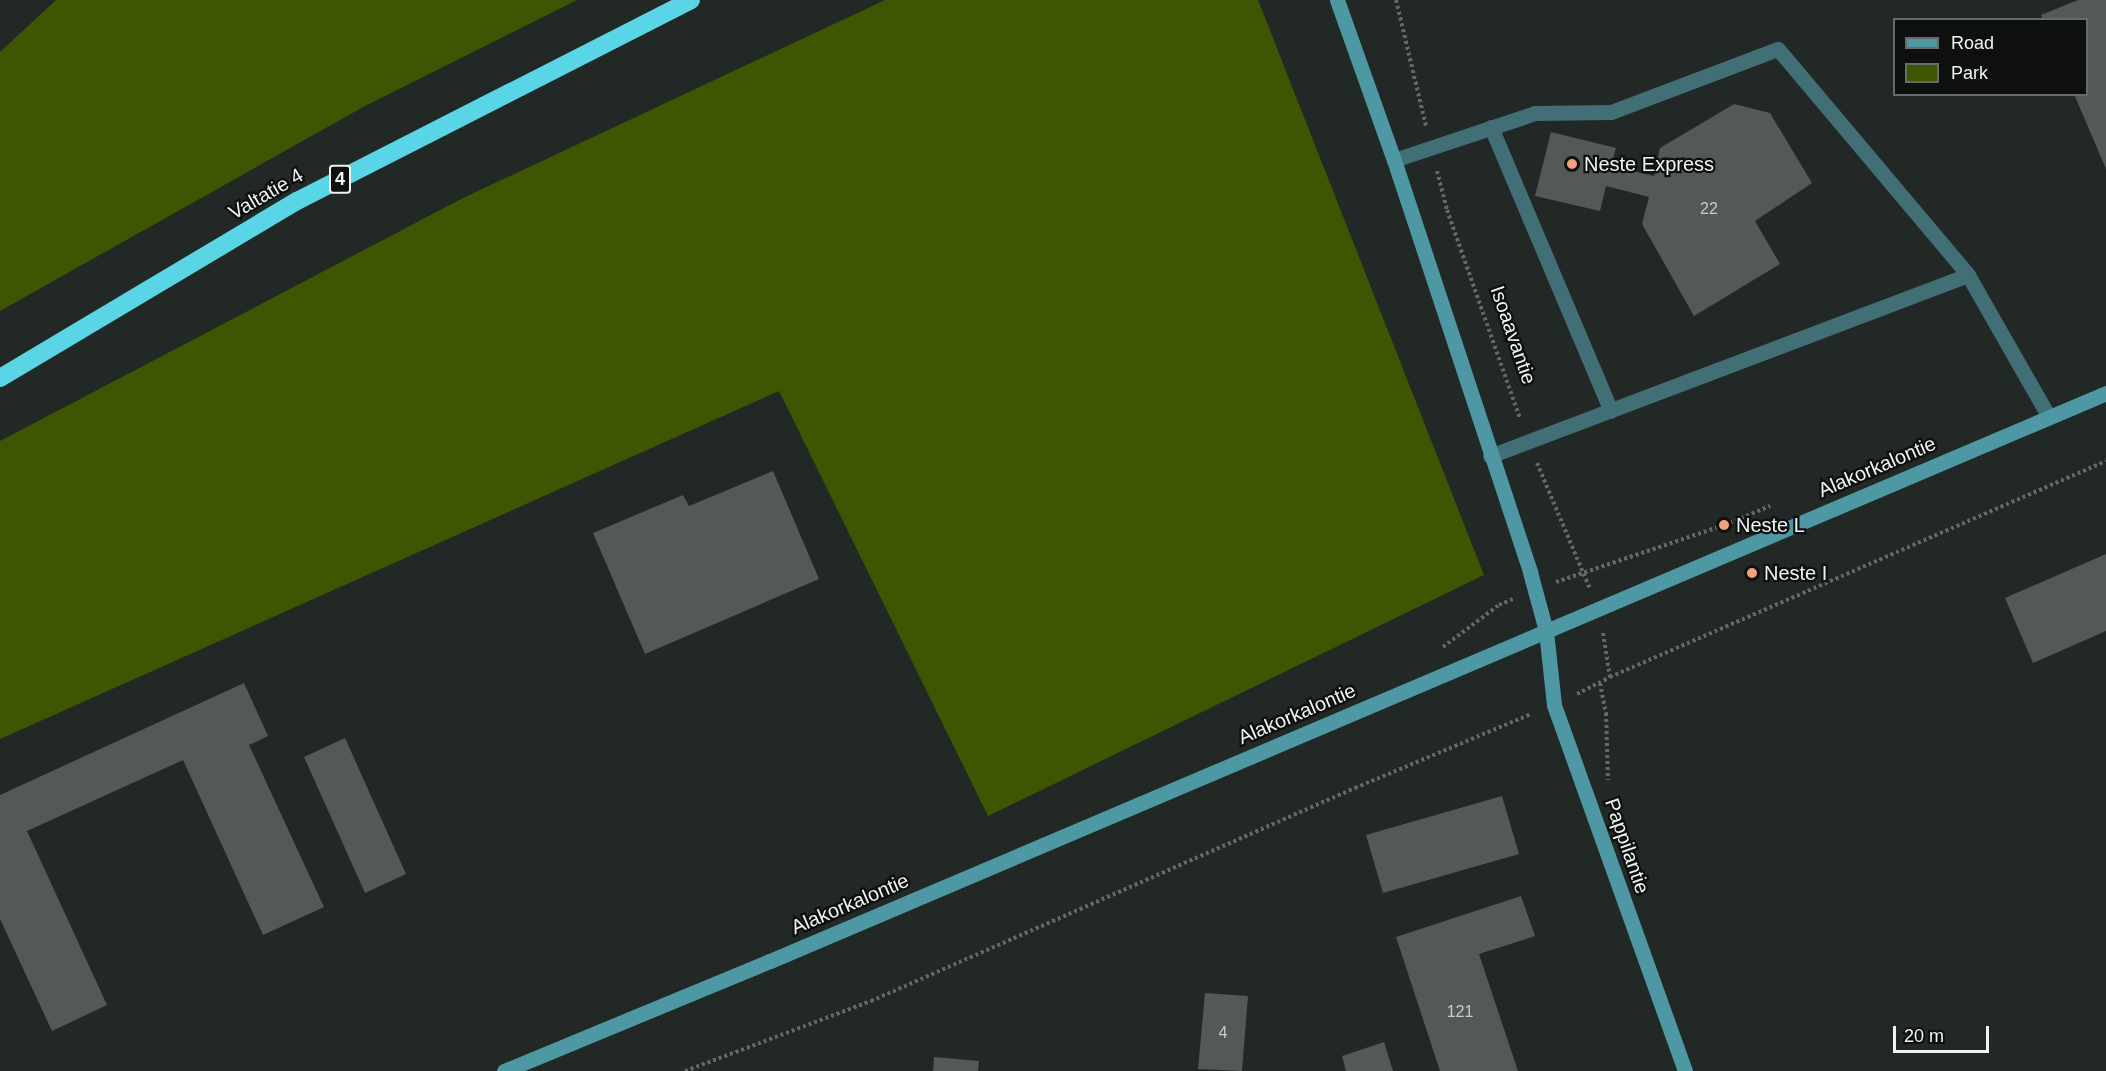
<!DOCTYPE html>
<html>
<head>
<meta charset="utf-8">
<style>
	body { margin:0 }
	#map { position:relative; width:2106px; height:1071px; overflow:hidden; background:#212826; font-family:Helvetica,sans-serif }
	div>[style] { position:absolute }
	.green>* { inset:0; background:#3e5501 }
	.building>* { inset:0; background:#535955 }
	.path>* { height:4px; margin-top:-2px; transform-origin:0; background:repeating-linear-gradient(90deg,#626967 0 3px,transparent 0 6px) }
	.lane>* { height:15px; margin:-7.5px; padding:0 7.5px; transform-origin:7.5px; border-radius:7.5px; background:#426f75 }
	.secondary>* { height:15px; margin:-7.5px; padding:0 7.5px; transform-origin:7.5px; border-radius:7.5px; background:#4d98a2 }
	.highway>* { height:18px; margin:-9px; padding:0 9px; transform-origin:9px; border-radius:9px; background:#59d5e5 }
	.dots>* { width:16px; height:16px; translate:-50% -50%; box-sizing:border-box; border:3px solid #0d100f; border-radius:50% }
	span { translate:-50% -50%; white-space:nowrap; text-align:center; line-height:1.15; -webkit-text-stroke:4.5px #0d100f; paint-order:stroke }
	.number-label { font-size:16px; color:#c8cdcb }
	.number-label span { -webkit-text-stroke-width:0 }
	.shield-label span { padding:2px 4px; background:#0d100f; border:2px solid; border-radius:4px; -webkit-text-stroke-width:0 }
	.shield-label { font-size:18px; color:#eff4f2; font-weight:700 }
	.poi-label { font-size:20px; color:#eff4f2 }
	.left { translate:0 -50%; text-align:left }
	.street-label { font-size:20px; color:#eff4f2 }
	.legend { position:absolute; left:1893px; top:18px; width:195px; height:78px; box-sizing:border-box; background:#0d100f; border:2px solid #676b6a; margin:0; padding:8px 10px; list-style:none; font-size:18px; color:#eff4f2 }
	.legend li { display:flex; align-items:center; gap:12px; height:30px }
	.legend b { width:30px; border:2px solid #676b6a }
	.scale { position:absolute; left:1893px; top:1026px; width:96px; height:27px; box-sizing:border-box; border:3px solid #eff4f2; border-top:0; padding-left:8px; font-size:18px; line-height:21px; white-space:nowrap; color:#eff4f2; -webkit-text-stroke:4px #0d100f; paint-order:stroke }
</style>
</head>
<body>
<div id="map">
	<div class="green">
		<i style="clip-path:polygon(56px 0,577px 0,365px 106px,0 311px,0 52px)"></i>
		<i style="clip-path:polygon(885px 0,1258px 0,1484px 575px,988px 816px,779px 391px,0 739px,0 441px,463px 198px)"></i>
	</div>
	<div class="building">
		<i style="clip-path:polygon(2078px 0,2106px 0,2106px 169px,2074px 94px,2086px 94px,2086px 20px,2043px 20px,2041px 15px)"></i>
		<i style="clip-path:polygon(1734px 104px,1770px 113px,1812px 183px,1755px 221px,1780px 264px,1694px 316px,1642px 224px,1649px 197px,1606px 186px,1600px 211px,1535px 196px,1551px 132px,1616px 148px,1611px 166px,1654px 176px,1660px 148px)"></i>
		<i style="clip-path:polygon(773px 471px,819px 579px,645px 654px,593px 533px,683px 495px,689px 506px)"></i>
		<i style="clip-path:polygon(2106px 554px,2106px 631px,2033px 663px,2005px 598px)"></i>
		<i style="clip-path:polygon(244px 683px,268px 736px,249px 745px,324px 907px,263px 935px,183px 760px,27px 831px,107px 1005px,52px 1031px,0 919px,0 795px)"></i>
		<i style="clip-path:polygon(345px 738px,406px 874px,365px 893px,304px 757px)"></i>
		<i style="clip-path:polygon(1502px 796px,1519px 854px,1383px 893px,1366px 835px)"></i>
		<i style="clip-path:polygon(1521px 896px,1535px 936px,1479px 954px,1518px 1071px,1440px 1071px,1396px 937px)"></i>
		<i style="clip-path:polygon(1205px 993px,1248px 996px,1242px 1071px,1198px 1069px)"></i>
		<i style="clip-path:polygon(1384px 1042px,1393px 1071px,1346px 1071px,1342px 1056px)"></i>
		<i style="clip-path:polygon(934px 1057px,979px 1061px,978px 1071px,933px 1071px)"></i>
	</div>
	<div class="path">
		<i style="left:1396px;top:0;width:130px;rotate:76.6deg"></i>
		<i style="left:1437px;top:171px;width:40px;rotate:75.6deg"></i>
		<i style="left:1447px;top:210px;width:221px;rotate:70.7deg"></i>
		<i style="left:1537px;top:463px;width:137px;rotate:67.2deg"></i>
		<i style="left:1556px;top:582px;width:177px;rotate:-18.7deg"></i>
		<i style="left:1724px;top:525px;width:50px;rotate:-22.4deg"></i>
		<i style="left:1603px;top:633px;width:45px;rotate:81deg"></i>
		<i style="left:1443px;top:647px;width:70px;rotate:-36.9deg"></i>
		<i style="left:1499px;top:605px;width:15px;rotate:-23deg"></i>
		<i style="left:1600px;top:683px;width:31px;rotate:79deg"></i>
		<i style="left:1606px;top:713px;width:67px;rotate:88.3deg"></i>
		<i style="left:1577px;top:694px;width:37px;rotate:-27deg"></i>
		<i style="left:1610px;top:677px;width:541px;rotate:-23.53deg"></i>
		<i style="left:685px;top:1071px;width:199px;rotate:-20.6deg"></i>
		<i style="left:871px;top:1001px;width:529px;rotate:-23.75deg"></i>
		<i style="left:1355px;top:788px;width:191px;rotate:-22.8deg"></i>
	</div>
	<div class="lane">
		<i style="left:1491px;top:127px;width:308px;rotate:67.1deg"></i>
		<i style="left:1394px;top:160px;width:149px;rotate:-18.4deg"></i>
		<i style="left:1535px;top:113px;width:76px;rotate:-0.8deg"></i>
		<i style="left:1611px;top:112px;width:178px;rotate:-20.7deg"></i>
		<i style="left:1778px;top:49px;width:295px;rotate:49.9deg"></i>
		<i style="left:1968px;top:275px;width:163px;rotate:60.3deg"></i>
		<i style="left:1490px;top:456px;width:511px;rotate:-20.74deg"></i>
	</div>
	<div class="secondary">
		<i style="left:1337px;top:0;width:170px;rotate:70.4deg"></i>
		<i style="left:1394px;top:160px;width:434px;rotate:71.7deg"></i>
		<i style="left:1530px;top:572px;width:61px;rotate:74.8deg"></i>
		<i style="left:1546px;top:631px;width:74px;rotate:83.8deg"></i>
		<i style="left:1554px;top:705px;width:389px;rotate:70.3deg"></i>
		<i style="left:504px;top:1071px;width:288px;rotate:-22.5deg"></i>
		<i style="left:770px;top:961px;width:1452px;rotate:-23.03deg"></i>
	</div>
	<div class="highway">
		<i style="left:0;top:378px;width:346px;rotate:-30.8deg"></i>
		<i style="left:297px;top:201px;width:442px;rotate:-27deg"></i>
	</div>
	<div class="dots">
		<i style="left:1572px;top:164px;background:#f1a17d"></i>
		<i style="left:1724px;top:525px;background:#f1a17d"></i>
		<i style="left:1752px;top:573px;background:#f1a17d"></i>
	</div>
	<div class="number-label">
		<span style="left:1709px;top:209px">22</span>
		<span style="left:1460px;top:1012px">121</span>
		<span style="left:1223px;top:1033px">4</span>
	</div>
	<div class="shield-label">
		<span style="left:340px;top:179px">4</span>
	</div>
	<div class="poi-label">
		<span class="left" style="left:1584px;top:164px">Neste Express</span>
		<span class="left" style="left:1736px;top:525px">Neste L</span>
		<span class="left" style="left:1764px;top:573px">Neste I</span>
	</div>
	<div class="street-label">
		<span style="left:266px;top:194px;rotate:-30deg">Valtatie 4</span>
		<span style="left:1513px;top:335px;rotate:71deg">Isoaavantie</span>
		<span style="left:1877px;top:467px;rotate:-23deg">Alakorkalontie</span>
		<span style="left:1297px;top:714px;rotate:-23deg">Alakorkalontie</span>
		<span style="left:1627px;top:846px;rotate:71deg">Pappilantie</span>
		<span style="left:850px;top:904px;rotate:-23deg">Alakorkalontie</span>
	</div>
	<ul class="legend">
	<li><b style="height:8px;background:#4d98a2"></b>Road</li>
	<li><b style="height:16px;background:#3e5501"></b>Park</li>
	</ul>
	<div class="scale">20 m</div>
</div>
</body>
</html>
